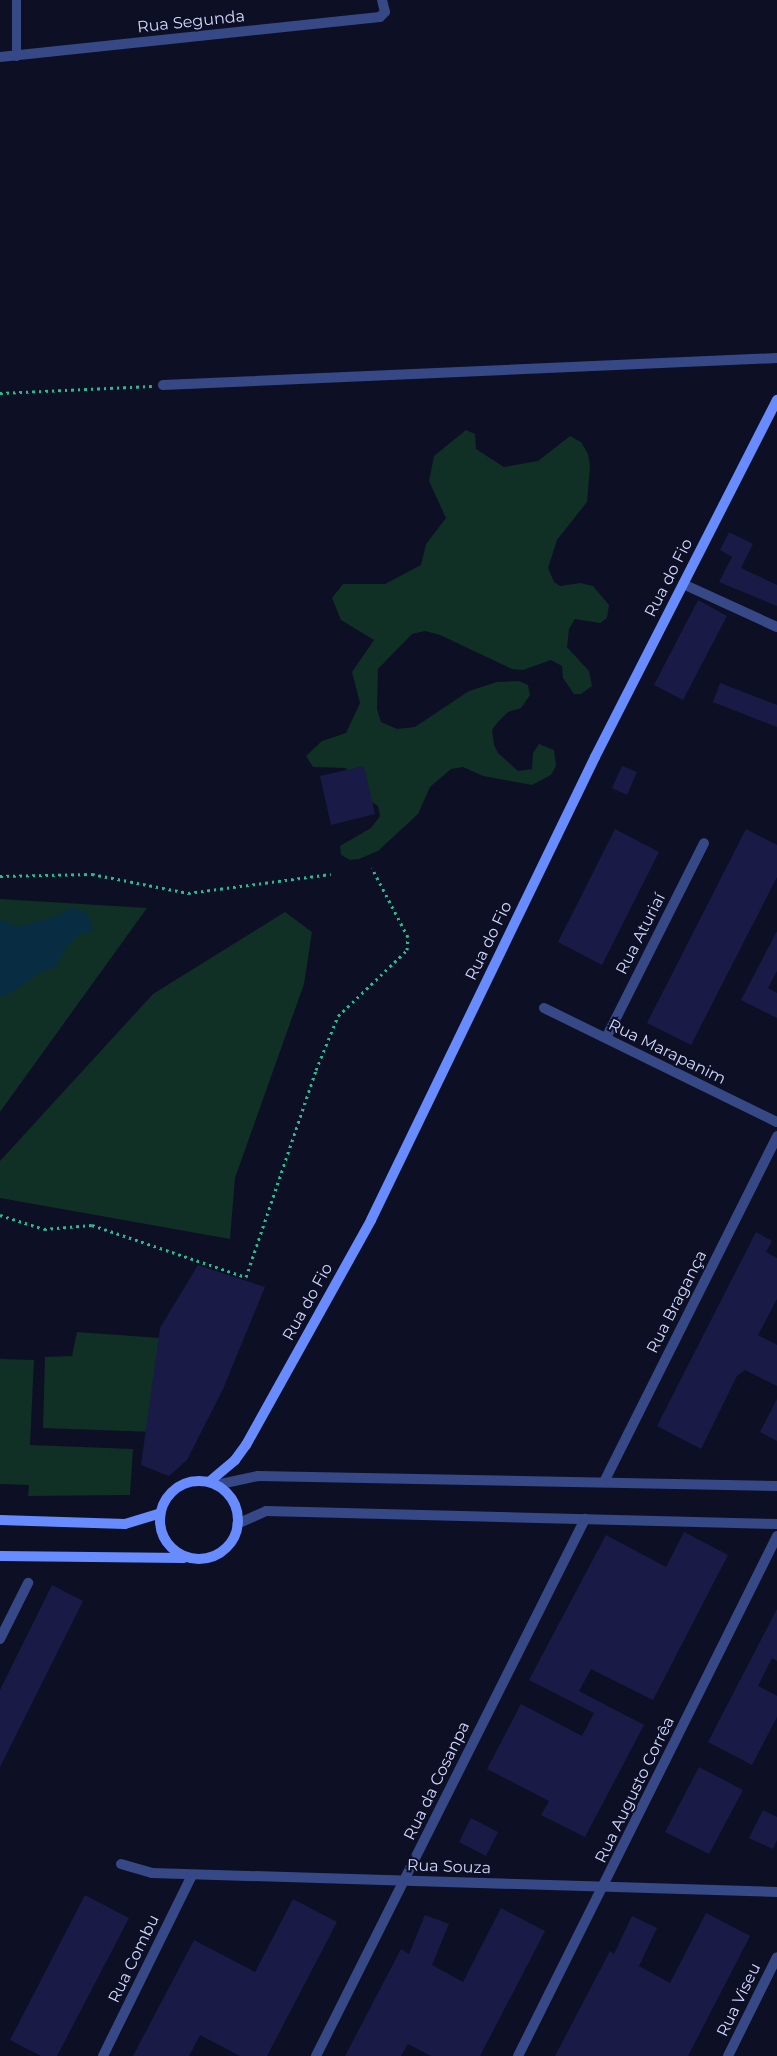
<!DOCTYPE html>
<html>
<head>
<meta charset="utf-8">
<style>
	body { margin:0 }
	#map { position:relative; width:777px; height:2056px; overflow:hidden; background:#0d0f24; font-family:Montserrat,sans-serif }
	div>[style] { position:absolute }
	.green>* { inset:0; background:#102f25 }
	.water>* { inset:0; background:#082d43 }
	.building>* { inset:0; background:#191b46 }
	.path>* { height:3px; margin-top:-1.5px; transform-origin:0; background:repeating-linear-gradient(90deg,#2aba8b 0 2.5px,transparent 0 6.5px) }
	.lane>* { height:9px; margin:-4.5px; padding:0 4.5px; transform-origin:4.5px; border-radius:4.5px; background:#364885 }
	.street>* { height:10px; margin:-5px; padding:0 5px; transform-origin:5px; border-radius:5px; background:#364885 }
	.secondary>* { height:10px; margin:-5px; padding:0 5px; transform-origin:5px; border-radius:5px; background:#688cff }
	.secondary>.ring { margin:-5px; padding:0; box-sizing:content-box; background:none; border:10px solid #688cff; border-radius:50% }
	span { translate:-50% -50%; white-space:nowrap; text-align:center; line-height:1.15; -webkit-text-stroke:4px #0d0f24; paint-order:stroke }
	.street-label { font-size:16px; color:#d1d8ff }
</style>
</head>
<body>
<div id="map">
	<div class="green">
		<i style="clip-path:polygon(466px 430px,475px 434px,476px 449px,504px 467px,538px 461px,570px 436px,581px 442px,588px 454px,590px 466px,587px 502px,557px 540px,548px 568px,554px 582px,560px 586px,580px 583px,593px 586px,609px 605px,607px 618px,600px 623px,575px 619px,569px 629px,567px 647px,589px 671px,592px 686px,581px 694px,574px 694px,563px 678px,562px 666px,551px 660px,523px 670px,512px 669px,440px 635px,425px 631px,412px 634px,378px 669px,377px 709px,381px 722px,397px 729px,415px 727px,469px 691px,497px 682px,519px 681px,528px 685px,530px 695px,521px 708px,508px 712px,497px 723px,492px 730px,494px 745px,498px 753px,518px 771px,532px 769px,533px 753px,539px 744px,554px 750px,556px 766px,551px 775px,532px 785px,483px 776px,463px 767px,451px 769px,430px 787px,418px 814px,378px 851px,359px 859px,350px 860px,341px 855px,340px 846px,371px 828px,380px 816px,378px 806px,359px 794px,346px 768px,313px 767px,306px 756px,322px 741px,346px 733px,360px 703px,352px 672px,374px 640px,341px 620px,332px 598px,343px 584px,385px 584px,421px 565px,426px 544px,446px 518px,429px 481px,434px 456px)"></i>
		<i style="clip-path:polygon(0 899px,147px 908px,0 1112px)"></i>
		<i style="clip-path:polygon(285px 912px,312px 932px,304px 984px,235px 1178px,230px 1239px,0 1198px,0 1161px,153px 994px)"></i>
		<i style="clip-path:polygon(77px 1332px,160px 1338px,154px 1432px,43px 1428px,45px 1357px,72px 1356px)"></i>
		<i style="clip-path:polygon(0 1359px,34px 1360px,30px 1445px,133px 1449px,130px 1495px,28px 1496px,29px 1485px,0 1484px)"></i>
	</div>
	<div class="water">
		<i style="clip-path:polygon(74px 907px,88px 914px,93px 931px,78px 935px,67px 946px,55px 968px,39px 973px,11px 993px,0 997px,0 919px,17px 927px,56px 916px)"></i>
	</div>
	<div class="building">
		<i style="clip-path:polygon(729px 532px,753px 544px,741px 568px,777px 585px,777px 606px,719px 582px,732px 557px,720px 550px)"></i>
		<i style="clip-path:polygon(698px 600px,727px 616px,683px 700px,654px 685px)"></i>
		<i style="clip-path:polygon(720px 683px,777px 705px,777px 727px,713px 702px)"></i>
		<i style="clip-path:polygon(364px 766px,375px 814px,331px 825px,320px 776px)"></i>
		<i style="clip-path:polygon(622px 766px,637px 772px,627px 795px,612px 788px)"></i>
		<i style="clip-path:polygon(615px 829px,659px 852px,602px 965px,558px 942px)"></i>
		<i style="clip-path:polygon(746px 829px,777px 845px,777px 877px,691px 1045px,647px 1023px)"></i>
		<i style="clip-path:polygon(777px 931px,777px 971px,768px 988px,777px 993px,777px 1018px,741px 1000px)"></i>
		<i style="clip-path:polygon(756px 1232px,772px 1241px,766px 1252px,777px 1258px,777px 1299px,758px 1335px,777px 1345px,777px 1386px,745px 1370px,737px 1376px,701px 1449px,657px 1426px)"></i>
		<i style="clip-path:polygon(198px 1265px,265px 1287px,223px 1389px,187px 1460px,169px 1476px,141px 1465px,160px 1328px)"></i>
		<i style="clip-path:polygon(777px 1399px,777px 1441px,760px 1432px)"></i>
		<i style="clip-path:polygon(684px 1532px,728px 1555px,653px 1700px,591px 1669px,579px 1691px,644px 1725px,585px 1837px,541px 1815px,549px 1801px,487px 1769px,521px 1704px,582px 1736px,594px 1713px,529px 1680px,606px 1535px,666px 1567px)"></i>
		<i style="clip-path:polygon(52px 1585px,83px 1601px,0 1767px,0 1690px)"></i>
		<i style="clip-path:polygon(777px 1609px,777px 1661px,772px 1658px,758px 1686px,777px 1696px,777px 1717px,752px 1765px,708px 1742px)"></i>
		<i style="clip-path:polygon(699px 1767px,743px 1790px,709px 1854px,665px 1832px)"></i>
		<i style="clip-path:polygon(763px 1810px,777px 1817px,777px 1840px,773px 1849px,749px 1838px)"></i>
		<i style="clip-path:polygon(471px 1818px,498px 1832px,486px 1856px,459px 1842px)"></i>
		<i style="clip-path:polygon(85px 1895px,129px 1918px,57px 2056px,41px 2056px,10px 2040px)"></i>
		<i style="clip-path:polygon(293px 1899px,337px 1922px,267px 2056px,240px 2056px,200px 2035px,189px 2056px,133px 2056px,194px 1940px,255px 1972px)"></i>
		<i style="clip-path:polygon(501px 1908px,545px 1931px,480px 2056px,431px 2056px,408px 2044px,401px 2056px,345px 2056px,401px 1949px,409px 1954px,425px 1915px,449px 1924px,432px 1965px,463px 1982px)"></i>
		<i style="clip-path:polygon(706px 1913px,750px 1936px,688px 2056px,555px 2056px,610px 1951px,614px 1954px,632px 1916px,657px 1928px,639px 1966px,670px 1983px)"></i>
	</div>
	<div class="path">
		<i style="left:0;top:393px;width:152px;rotate:-2.6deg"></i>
		<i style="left:0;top:876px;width:92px;rotate:-1.2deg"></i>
		<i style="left:92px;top:874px;width:98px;rotate:11.2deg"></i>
		<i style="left:188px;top:893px;width:144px;rotate:-7.6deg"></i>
		<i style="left:0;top:1215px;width:46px;rotate:17.7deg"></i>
		<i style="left:44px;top:1229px;width:48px;rotate:-4.8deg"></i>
		<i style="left:92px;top:1225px;width:163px;rotate:18.7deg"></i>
		<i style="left:246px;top:1277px;width:219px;rotate:-71.3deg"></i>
		<i style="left:316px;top:1070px;width:58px;rotate:-67.8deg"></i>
		<i style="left:338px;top:1016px;width:95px;rotate:-43.7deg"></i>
		<i style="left:407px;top:950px;width:13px;rotate:-86deg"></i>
		<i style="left:408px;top:937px;width:78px;rotate:-117.6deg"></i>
	</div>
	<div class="lane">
		<i style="left:16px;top:56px;width:56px;rotate:-90deg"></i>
	</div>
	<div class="street">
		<i style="left:0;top:57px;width:382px;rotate:-6deg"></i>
		<i style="left:380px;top:17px;width:7px;rotate:-45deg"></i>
		<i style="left:385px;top:12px;width:12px;rotate:-104deg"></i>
		<i style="left:163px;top:385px;width:615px;rotate:-2.52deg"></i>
		<i style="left:683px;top:584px;width:103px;rotate:24.6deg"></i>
		<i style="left:544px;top:1008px;width:259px;rotate:26.1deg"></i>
		<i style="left:606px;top:1038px;width:218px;rotate:-63.3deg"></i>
		<i style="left:604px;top:1482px;width:387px;rotate:-63.4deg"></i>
		<i style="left:216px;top:1485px;width:43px;rotate:-12.1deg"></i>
		<i style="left:258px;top:1476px;width:519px;rotate:1.1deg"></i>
		<i style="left:237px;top:1524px;width:32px;rotate:-24deg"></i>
		<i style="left:266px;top:1511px;width:511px;rotate:1.46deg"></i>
		<i style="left:0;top:1639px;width:63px;rotate:-63.4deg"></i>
		<i style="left:121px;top:1864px;width:32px;rotate:16deg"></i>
		<i style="left:152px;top:1873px;width:625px;rotate:1.74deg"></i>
		<i style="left:103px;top:2056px;width:202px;rotate:-63.8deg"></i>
		<i style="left:316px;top:2056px;width:601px;rotate:-63.39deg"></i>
		<i style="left:518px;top:2056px;width:581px;rotate:-63.52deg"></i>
		<i style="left:728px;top:2056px;width:110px;rotate:-63.7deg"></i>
	</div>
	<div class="secondary">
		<i class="ring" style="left:160px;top:1481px;width:68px;height:68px"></i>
		<i style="left:209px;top:1482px;width:34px;rotate:-40deg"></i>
		<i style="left:235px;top:1460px;width:19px;rotate:-54deg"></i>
		<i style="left:246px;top:1445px;width:257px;rotate:-60.9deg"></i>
		<i style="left:371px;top:1220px;width:514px;rotate:-64.18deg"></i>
		<i style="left:595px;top:757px;width:401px;rotate:-63deg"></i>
		<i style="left:0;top:1520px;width:125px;rotate:1.8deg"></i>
		<i style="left:125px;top:1524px;width:37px;rotate:-17deg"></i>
		<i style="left:0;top:1556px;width:184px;rotate:0.6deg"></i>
	</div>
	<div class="street-label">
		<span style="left:191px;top:22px;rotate:-6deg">Rua Segunda</span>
		<span style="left:669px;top:578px;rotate:-63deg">Rua do Fio</span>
		<span style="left:641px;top:934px;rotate:-63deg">Rua Aturiaí</span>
		<span style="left:489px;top:941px;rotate:-64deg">Rua do Fio</span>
		<span style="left:667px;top:1052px;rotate:26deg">Rua Marapanim</span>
		<span style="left:308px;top:1302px;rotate:-61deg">Rua do Fio</span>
		<span style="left:677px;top:1302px;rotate:-63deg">Rua Bragança</span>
		<span style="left:437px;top:1781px;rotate:-64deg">Rua da Cosanpa</span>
		<span style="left:635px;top:1790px;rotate:-64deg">Rua Augusto Corrêa</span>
		<span style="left:449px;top:1867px;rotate:2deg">Rua Souza</span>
		<span style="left:134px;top:1959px;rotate:-64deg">Rua Combu</span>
		<span style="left:739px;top:2000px;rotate:-64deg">Rua Viseu</span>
	</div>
</div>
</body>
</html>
